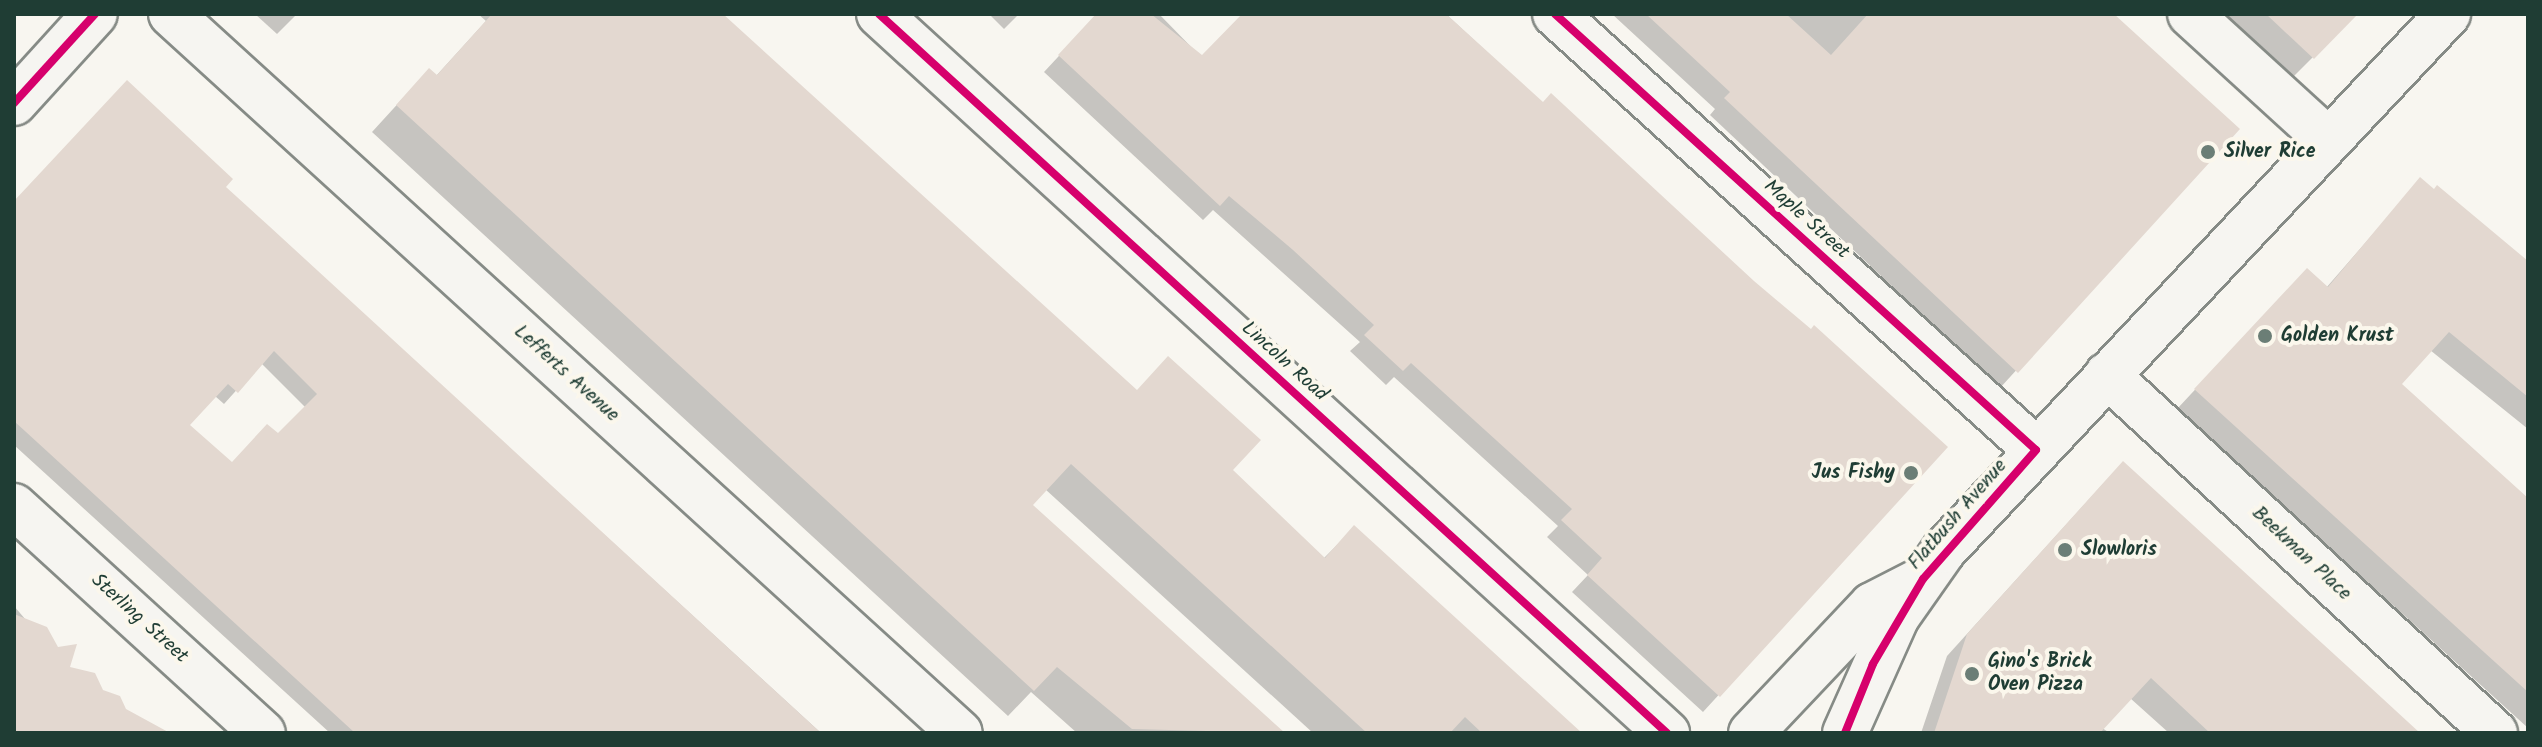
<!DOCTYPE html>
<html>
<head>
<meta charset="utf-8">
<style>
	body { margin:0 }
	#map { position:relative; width:2542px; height:747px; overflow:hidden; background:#f8f6f0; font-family:Kalam,sans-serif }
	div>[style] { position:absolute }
	.shadow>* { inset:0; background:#0003 }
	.building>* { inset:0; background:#e3d8d0 }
	.roads { filter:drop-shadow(2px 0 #868b86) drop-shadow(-2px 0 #868b86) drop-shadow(0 2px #868b86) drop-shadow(0 -2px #868b86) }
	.minor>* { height:44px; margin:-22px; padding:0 22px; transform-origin:22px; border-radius:22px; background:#f6f5f1 }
	.major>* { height:44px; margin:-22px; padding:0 22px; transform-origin:22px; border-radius:22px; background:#f6f5f1 }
	.cycleway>* { height:8px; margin:-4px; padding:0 4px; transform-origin:4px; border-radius:4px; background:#d6006c }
	.dots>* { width:22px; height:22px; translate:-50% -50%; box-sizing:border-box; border:4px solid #fbf7ec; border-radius:50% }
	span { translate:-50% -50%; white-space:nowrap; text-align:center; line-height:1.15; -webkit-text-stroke:8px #fbf7ec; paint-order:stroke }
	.poi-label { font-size:20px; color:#1f3d34; font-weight:700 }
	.left { translate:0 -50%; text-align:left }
	.right { translate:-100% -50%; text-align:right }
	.street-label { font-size:20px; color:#1f3d34 }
	.frame { position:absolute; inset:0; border:16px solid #1f3d34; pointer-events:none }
</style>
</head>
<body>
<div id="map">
	<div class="shadow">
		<i style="clip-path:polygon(255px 14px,297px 14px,277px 34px)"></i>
		<i style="clip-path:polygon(478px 14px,720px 14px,1323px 559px,1354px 528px,1579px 733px,1313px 733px,1045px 489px,1031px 505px,1279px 733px,1077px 733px,1031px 692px,1008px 716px,372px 132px,404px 97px,436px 76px,486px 21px)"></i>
		<i style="clip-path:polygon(989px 14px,1019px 14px,1004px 29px)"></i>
		<i style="clip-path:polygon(1098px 14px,1159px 14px,1202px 58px,1244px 14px,1446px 14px,1543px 104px,1945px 448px,1703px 712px,1572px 592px,1588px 575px,1547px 537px,1558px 526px,1394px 377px,1386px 385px,1350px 351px,1360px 342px,1213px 210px,1203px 220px,1044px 72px)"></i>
		<i style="clip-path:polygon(1612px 14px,2111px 14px,2237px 129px,2000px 388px,1710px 115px,1715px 109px)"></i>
		<i style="clip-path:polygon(2224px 14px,2356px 14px,2293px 77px)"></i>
		<i style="clip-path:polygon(2420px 180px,2528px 265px,2528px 429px,2430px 350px,2399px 384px,2528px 501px,2528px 728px,2177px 409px,2288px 290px,2326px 288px)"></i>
		<i style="clip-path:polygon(evenodd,224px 187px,821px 733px,330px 733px,14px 445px,14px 205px,224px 187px,261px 363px,306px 408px,278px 436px,232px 464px,187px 425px,215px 396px,224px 404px,261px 363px)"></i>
		<i style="clip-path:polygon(2103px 484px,2418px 733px,2169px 733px,2130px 698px,2102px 728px,2110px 733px,1921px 733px,1947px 656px)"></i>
		<i style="clip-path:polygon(14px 606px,67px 668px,149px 733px,14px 733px)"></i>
	</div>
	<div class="building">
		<i style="clip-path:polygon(492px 14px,723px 14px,1137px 390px,1168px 356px,1261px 440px,1233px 470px,1325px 558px,1354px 525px,1582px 733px,1482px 733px,1465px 717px,1450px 733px,1367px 733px,1071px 464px,1033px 505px,1285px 733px,1132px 729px,1057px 667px,1034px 691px,396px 105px,429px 68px,437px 75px)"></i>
		<i style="clip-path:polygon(1096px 14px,1151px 14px,1202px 55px,1242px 14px,1446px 14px,1543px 102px,1551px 93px,1754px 281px,1811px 329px,1814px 325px,1948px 447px,1720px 697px,1587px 575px,1602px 558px,1561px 520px,1572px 509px,1411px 363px,1403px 371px,1364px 335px,1374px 325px,1293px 250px,1229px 196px,1220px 206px,1058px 55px)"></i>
		<i style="clip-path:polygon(1646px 14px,1786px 14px,1831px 55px,1868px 14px,2114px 14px,2240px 129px,2018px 373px,1724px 98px,1730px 92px)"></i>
		<i style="clip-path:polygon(2266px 14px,2358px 14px,2314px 59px)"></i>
		<i style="clip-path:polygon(evenodd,127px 80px,233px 179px,226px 187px,269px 226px,821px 733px,355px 733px,14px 421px,14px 201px,127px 80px,274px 351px,317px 394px,278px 433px,267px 424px,232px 462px,190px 425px,228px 384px,238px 393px,274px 351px)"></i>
		<i style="clip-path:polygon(2420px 177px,2434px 189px,2437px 185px,2528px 261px,2528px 397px,2449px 332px,2402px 384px,2528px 498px,2528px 692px,2194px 389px,2307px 268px,2328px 287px)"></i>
		<i style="clip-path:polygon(2123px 461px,2370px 687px,2420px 733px,2210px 733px,2151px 678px,2100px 733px,1934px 733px,1967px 634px)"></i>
		<i style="clip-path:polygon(14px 614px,47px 627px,58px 647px,77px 644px,70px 667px,95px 673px,103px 690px,120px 696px,126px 709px,170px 733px,14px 733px)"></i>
	</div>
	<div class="roads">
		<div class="minor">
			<i style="left:171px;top:14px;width:1067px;rotate:42.34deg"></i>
			<i style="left:879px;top:14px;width:1067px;rotate:42.38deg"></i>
			<i style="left:1555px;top:14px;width:649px;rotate:42.19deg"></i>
			<i style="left:2190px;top:14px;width:187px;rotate:42.4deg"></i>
			<i style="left:14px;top:103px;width:120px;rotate:-47.7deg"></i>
			<i style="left:2107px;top:375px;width:528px;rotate:42.7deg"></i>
			<i style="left:14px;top:506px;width:337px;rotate:42.4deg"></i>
		</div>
		<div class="major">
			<i style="left:1751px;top:733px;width:176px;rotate:-46.6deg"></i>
			<i style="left:1872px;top:605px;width:51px;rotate:-27.1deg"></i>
			<i style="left:1845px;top:733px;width:127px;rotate:-65.9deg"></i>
			<i style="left:1897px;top:617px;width:82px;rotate:-55deg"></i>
			<i style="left:1944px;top:550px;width:736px;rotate:-46.76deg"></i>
		</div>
	</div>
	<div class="cycleway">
		<i style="left:879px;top:14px;width:1067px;rotate:42.38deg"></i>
		<i style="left:1555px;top:14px;width:649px;rotate:42.19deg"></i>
		<i style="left:2036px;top:450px;width:171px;rotate:131.2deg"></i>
		<i style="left:1923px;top:579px;width:99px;rotate:120.5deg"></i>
		<i style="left:1873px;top:664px;width:74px;rotate:112.1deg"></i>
		<i style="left:14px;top:103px;width:120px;rotate:-47.7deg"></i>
	</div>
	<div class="dots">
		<i style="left:2208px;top:152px;background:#6b7e76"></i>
		<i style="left:2265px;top:336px;background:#6b7e76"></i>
		<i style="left:1911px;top:473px;background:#6b7e76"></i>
		<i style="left:2065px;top:550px;background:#6b7e76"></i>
		<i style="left:1972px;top:674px;background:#6b7e76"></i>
	</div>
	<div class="poi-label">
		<span class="left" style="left:2224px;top:152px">Silver Rice</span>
		<span class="left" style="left:2281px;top:336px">Golden Krust</span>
		<span class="right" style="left:1895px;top:473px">Jus Fishy</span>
		<span class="left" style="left:2081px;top:550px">Slowloris</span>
		<span class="left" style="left:1988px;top:674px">Gino's Brick<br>Oven Pizza</span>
	</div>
	<div class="street-label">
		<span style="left:1806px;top:220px;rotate:42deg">Maple Street</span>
		<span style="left:1284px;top:362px;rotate:42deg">Lincoln Road</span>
		<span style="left:566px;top:374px;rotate:42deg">Lefferts Avenue</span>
		<span style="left:1958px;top:515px;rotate:-49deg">Flatbush Avenue</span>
		<span style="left:2301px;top:554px;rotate:43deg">Beekman Place</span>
		<span style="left:139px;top:619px;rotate:42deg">Sterling Street</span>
	</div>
	<div class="frame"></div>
</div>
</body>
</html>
